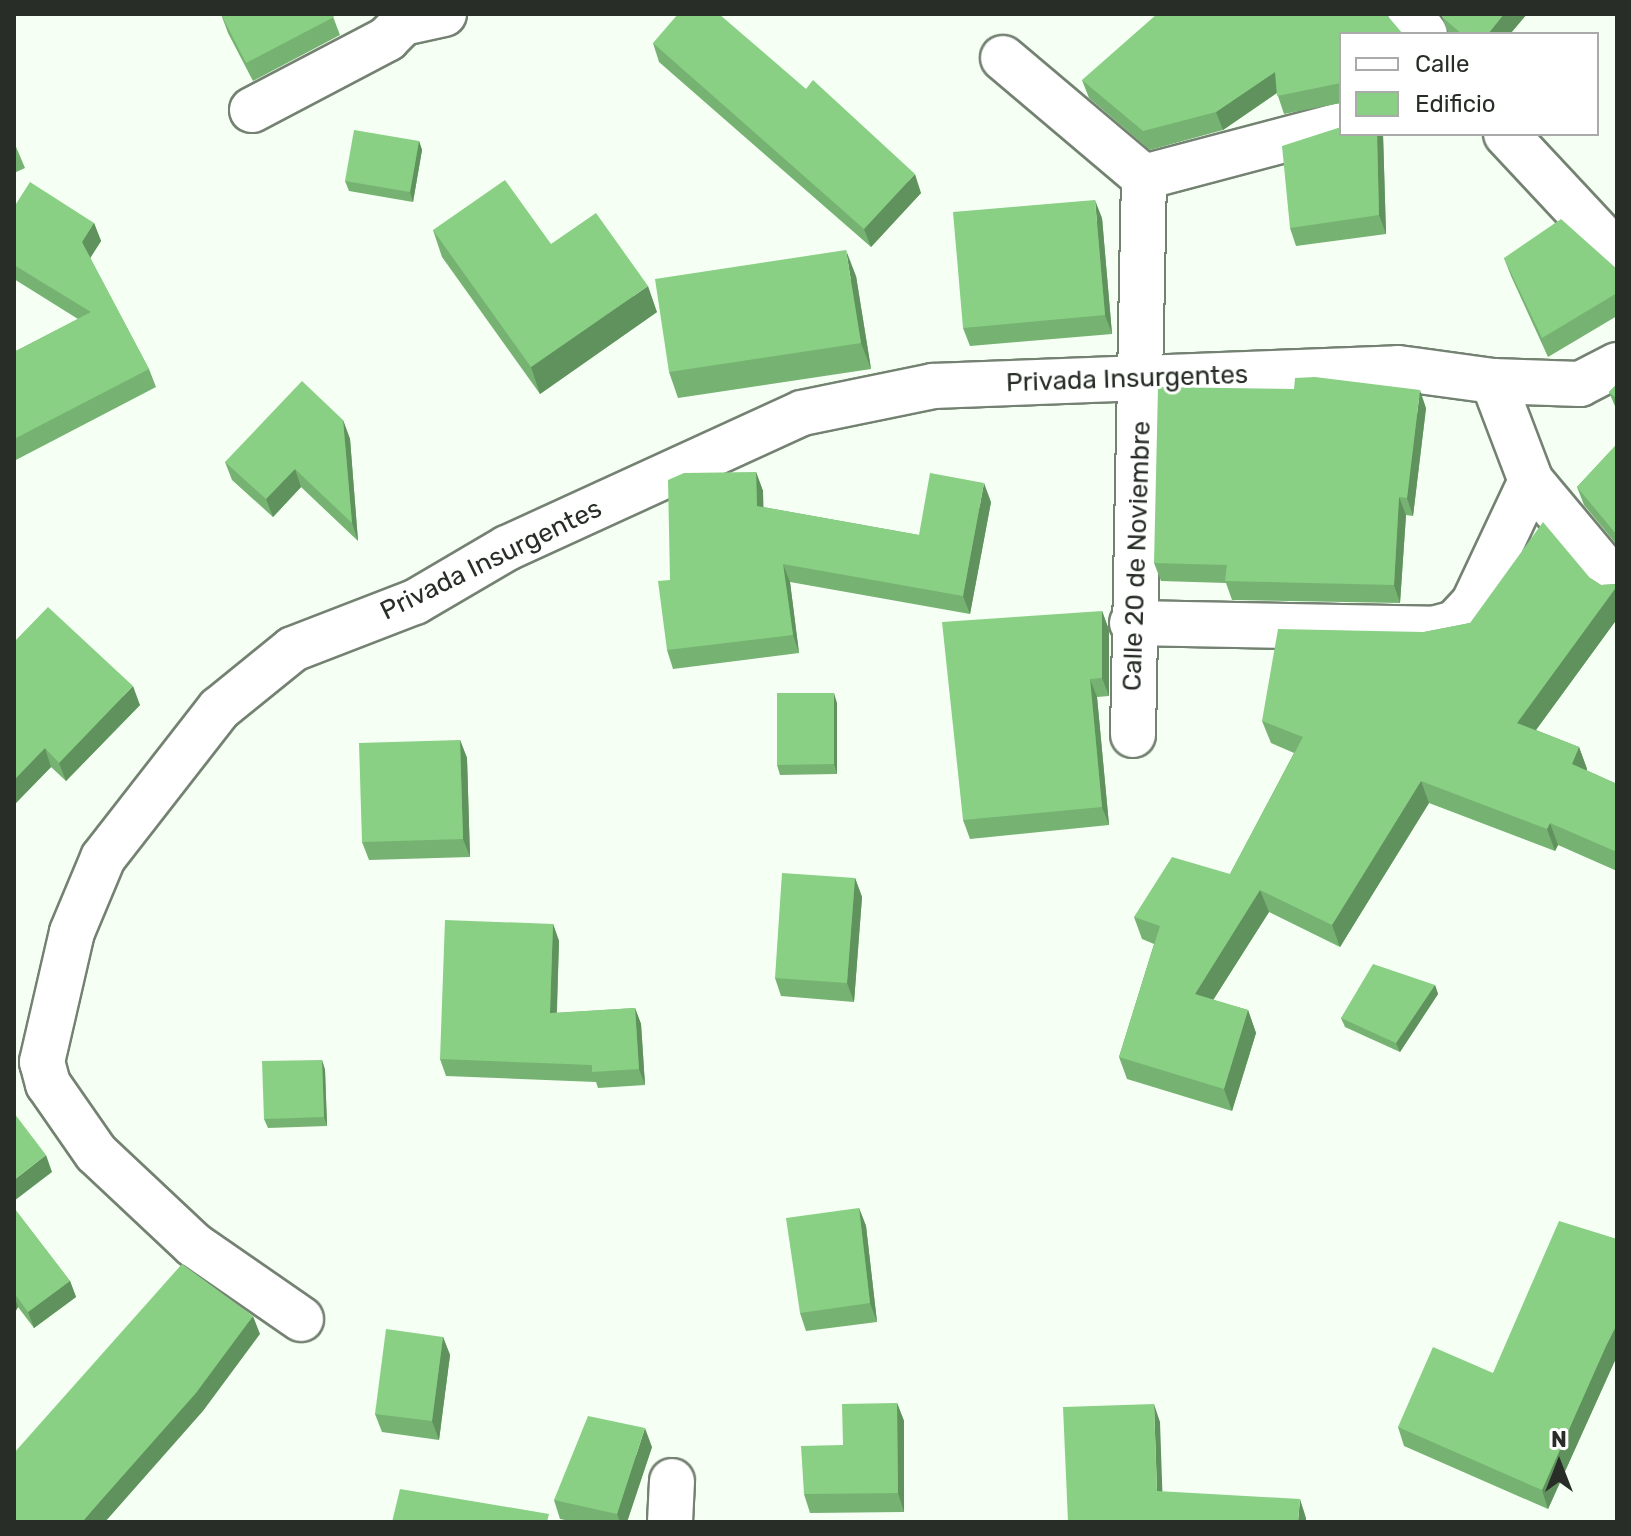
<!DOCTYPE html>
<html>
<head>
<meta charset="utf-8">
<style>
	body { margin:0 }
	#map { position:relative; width:1631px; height:1536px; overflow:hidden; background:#f5fff4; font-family:Rubik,sans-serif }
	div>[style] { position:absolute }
	.roads { filter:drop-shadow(2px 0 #748272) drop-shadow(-2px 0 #748272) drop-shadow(0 2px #748272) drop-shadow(0 -2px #748272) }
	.street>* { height:44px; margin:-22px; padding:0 22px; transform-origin:22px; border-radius:22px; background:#fff }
	.wall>* { inset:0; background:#76b372 }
	.shaded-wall>* { inset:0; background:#60925d }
	.building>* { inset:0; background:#89d085 }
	span { translate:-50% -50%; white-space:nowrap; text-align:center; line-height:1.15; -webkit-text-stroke:6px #fff; paint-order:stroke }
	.street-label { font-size:26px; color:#282e27 }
	.frame { position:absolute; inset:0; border:16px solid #282e27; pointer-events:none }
	.legend { position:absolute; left:1339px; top:32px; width:260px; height:104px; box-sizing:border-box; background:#fff; border:2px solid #a9aba9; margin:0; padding:10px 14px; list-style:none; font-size:24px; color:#282e27 }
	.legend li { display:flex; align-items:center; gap:16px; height:40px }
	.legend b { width:40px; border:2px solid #a9aba9 }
	.north { position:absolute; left:1519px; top:1424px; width:80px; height:80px; -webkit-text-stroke:6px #fff; paint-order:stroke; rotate:0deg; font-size:22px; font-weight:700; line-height:32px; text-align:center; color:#282e27 }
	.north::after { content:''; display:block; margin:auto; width:28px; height:36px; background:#282e27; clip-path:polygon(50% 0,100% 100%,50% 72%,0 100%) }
</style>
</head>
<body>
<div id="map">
	<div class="roads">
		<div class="street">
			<i style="left:1410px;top:14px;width:25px;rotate:53deg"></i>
			<i style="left:403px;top:23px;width:42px;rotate:-12.4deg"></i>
			<i style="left:1003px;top:58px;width:185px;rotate:40.2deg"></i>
			<i style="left:1144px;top:177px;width:558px;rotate:91.13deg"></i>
			<i style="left:252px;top:110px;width:153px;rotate:-27.7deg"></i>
			<i style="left:387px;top:39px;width:23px;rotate:-45deg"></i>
			<i style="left:1506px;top:134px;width:163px;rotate:47deg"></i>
			<i style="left:1144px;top:177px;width:204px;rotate:-14.8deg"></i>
			<i style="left:1531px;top:481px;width:134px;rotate:50.1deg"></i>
			<i style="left:1132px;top:623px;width:301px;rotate:1.1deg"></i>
			<i style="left:1433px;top:629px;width:23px;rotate:-15deg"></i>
			<i style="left:1455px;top:623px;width:26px;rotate:-47deg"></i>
			<i style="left:1473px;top:604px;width:136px;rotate:-64.8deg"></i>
			<i style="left:1531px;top:481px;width:107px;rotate:-110.8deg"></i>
			<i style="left:301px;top:1319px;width:130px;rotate:-145.3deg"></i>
			<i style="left:194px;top:1245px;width:134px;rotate:-136.8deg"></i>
			<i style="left:96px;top:1153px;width:84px;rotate:-124.8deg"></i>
			<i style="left:48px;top:1084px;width:23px;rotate:-105deg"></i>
			<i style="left:42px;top:1062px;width:133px;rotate:-77deg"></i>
			<i style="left:72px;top:932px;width:80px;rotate:-67.3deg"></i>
			<i style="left:103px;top:858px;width:189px;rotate:-52.1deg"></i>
			<i style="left:219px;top:709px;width:95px;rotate:-39deg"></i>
			<i style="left:293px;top:649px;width:131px;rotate:-21.1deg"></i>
			<i style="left:415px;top:602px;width:107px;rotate:-30.4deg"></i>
			<i style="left:507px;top:548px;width:324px;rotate:-24.6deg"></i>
			<i style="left:802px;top:413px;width:134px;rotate:-11.6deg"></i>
			<i style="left:933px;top:386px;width:465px;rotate:-2.2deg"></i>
			<i style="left:1398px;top:368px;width:96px;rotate:7.8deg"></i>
			<i style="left:1493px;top:381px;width:87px;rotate:2deg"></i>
			<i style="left:1580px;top:384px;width:42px;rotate:-27.2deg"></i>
			<i style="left:670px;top:1522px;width:41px;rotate:-87.2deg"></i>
		</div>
	</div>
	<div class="wall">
		<i style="clip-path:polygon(221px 14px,332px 14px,340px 35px,253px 81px,228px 33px)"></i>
		<i style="clip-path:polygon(1441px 14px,1527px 14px,1510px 34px,1449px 34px)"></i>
		<i style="clip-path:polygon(1389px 17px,1341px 34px,1341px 103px,1284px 114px,1277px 93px,1223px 130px,1150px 150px,1089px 98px,1082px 80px)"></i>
		<i style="clip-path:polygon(653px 43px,806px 89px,921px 193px,871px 247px,659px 62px)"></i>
		<i style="clip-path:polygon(1383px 134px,1386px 234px,1296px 246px,1290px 228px)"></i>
		<i style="clip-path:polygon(419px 141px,422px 150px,413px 202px,349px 191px,345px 181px)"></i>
		<i style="clip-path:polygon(14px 142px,25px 168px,14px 173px)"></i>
		<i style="clip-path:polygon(14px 207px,94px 223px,101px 241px,90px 258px,149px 369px,156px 387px,14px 461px,14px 352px,78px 319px,14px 279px)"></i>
		<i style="clip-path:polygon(1102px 218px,1112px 334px,970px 346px,963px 328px)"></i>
		<i style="clip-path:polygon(433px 230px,551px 244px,657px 312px,540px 394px,442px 257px)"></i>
		<i style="clip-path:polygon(1504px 258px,1617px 269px,1617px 316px,1548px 357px,1511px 276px)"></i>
		<i style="clip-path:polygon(856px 276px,871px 369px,678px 398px,669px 372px)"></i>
		<i style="clip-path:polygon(1617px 384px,1617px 411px,1609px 392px)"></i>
		<i style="clip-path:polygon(1426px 408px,1413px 516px,1406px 515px,1400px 603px,1232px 600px,1226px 583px,1161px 581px,1154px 563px)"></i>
		<i style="clip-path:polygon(343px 420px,350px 439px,358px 541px,301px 487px,273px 517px,232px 480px,225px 462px)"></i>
		<i style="clip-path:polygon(1617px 444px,1617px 545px,1584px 505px,1577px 487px)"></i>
		<i style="clip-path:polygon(756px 472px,763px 491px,763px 507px,919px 535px,991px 502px,970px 614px,790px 582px,799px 653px,673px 669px,667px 650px,670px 580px)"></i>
		<i style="clip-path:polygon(1590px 578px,1601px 585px,1617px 584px,1617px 619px,1536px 730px,1579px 747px,1587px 769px,1586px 770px,1617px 784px,1617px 871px,1558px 845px,1555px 851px,1429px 803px,1340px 947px,1269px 912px,1213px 1000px,1248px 1010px,1256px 1033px,1232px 1111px,1127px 1079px,1119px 1057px,1154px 944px,1142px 939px,1134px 917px,1230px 874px,1294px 753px,1271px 743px,1262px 721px,1424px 632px,1470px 623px)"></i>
		<i style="clip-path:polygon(1102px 611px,1109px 630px,1109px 696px,1097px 697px,1109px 825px,970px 839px,963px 820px)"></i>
		<i style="clip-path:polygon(14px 642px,140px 705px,66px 781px,51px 767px,14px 805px)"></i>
		<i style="clip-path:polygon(837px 703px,837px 774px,780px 775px,777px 765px)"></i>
		<i style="clip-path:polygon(460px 740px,467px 758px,470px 857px,369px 860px,362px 842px)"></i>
		<i style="clip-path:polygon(855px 878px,862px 897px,854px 1002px,781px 996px,775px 978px)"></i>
		<i style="clip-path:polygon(553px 924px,559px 941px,557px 1013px,635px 1008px,641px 1024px,645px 1085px,598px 1088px,596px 1082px,446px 1076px,440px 1059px)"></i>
		<i style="clip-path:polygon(1435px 985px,1438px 994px,1400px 1052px,1345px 1027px,1341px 1018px)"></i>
		<i style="clip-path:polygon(322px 1060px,325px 1070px,327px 1126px,268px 1128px,264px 1119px)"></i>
		<i style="clip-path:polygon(14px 1208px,70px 1281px,76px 1297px,34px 1328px,18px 1307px,14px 1314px)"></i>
		<i style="clip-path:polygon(859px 1208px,866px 1226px,877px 1322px,806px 1331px,800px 1313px)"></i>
		<i style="clip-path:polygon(1617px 1239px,1617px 1356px,1548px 1509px,1404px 1446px,1398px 1427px,1493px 1373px)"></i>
		<i style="clip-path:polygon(443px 1337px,450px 1355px,439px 1440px,382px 1432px,375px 1414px)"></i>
		<i style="clip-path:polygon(897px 1403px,904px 1421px,904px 1512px,810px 1513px,804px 1494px,843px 1445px)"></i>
		<i style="clip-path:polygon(652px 1447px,627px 1522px,575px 1522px,560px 1519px,554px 1500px)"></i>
	</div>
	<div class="shaded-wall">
		<i style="clip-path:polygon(1504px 14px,1527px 14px,1510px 34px,1488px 34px)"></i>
		<i style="clip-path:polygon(1275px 72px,1281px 90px,1223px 130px,1216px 112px)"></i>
		<i style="clip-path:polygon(1377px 134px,1383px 134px,1386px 234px,1379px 215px)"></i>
		<i style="clip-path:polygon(419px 141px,422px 150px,413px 202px,410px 192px)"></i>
		<i style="clip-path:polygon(915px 174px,921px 193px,871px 247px,864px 229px)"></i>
		<i style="clip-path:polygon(1095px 200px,1102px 218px,1112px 334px,1105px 315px)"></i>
		<i style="clip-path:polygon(94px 223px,101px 241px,89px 260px,82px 242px)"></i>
		<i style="clip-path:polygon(846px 250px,856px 276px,871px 369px,861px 343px)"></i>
		<i style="clip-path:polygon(648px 286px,657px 312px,540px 394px,531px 367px)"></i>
		<i style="clip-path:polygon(1420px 390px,1426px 408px,1413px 516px,1407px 498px)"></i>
		<i style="clip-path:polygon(343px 420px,350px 439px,358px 541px,352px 523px)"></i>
		<i style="clip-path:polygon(295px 469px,301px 487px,273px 517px,266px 499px)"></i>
		<i style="clip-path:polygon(756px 472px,763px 491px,764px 524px,757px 506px)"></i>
		<i style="clip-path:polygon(984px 483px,991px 502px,970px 614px,963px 596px)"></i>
		<i style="clip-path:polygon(1399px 497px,1406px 515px,1400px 603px,1394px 585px)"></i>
		<i style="clip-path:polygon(783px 564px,790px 582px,799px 653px,793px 635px)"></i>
		<i style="clip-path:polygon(1617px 586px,1617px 619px,1525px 745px,1517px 723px)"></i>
		<i style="clip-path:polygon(1102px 611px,1109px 630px,1109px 696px,1102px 678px)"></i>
		<i style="clip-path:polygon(1090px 679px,1097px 697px,1109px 825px,1102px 807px)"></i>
		<i style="clip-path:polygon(133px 686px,140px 705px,66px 781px,59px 763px)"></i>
		<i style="clip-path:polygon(834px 693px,837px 703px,837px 774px,834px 764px)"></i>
		<i style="clip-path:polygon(460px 740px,467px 758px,470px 857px,463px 839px)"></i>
		<i style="clip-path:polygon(1579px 747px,1587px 769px,1580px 786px,1572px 764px)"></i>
		<i style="clip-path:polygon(45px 748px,51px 767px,14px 805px,14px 780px)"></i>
		<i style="clip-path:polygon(1421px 781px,1429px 803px,1340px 947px,1332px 925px)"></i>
		<i style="clip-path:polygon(1550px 823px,1558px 845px,1555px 851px,1547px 829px)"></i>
		<i style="clip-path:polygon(855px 878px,862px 897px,854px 1002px,847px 983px)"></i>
		<i style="clip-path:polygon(1260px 890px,1269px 912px,1203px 1016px,1195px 994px)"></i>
		<i style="clip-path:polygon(553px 924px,559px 941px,556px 1030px,550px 1013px)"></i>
		<i style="clip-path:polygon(1435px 985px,1438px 994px,1400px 1052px,1396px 1043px)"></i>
		<i style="clip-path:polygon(635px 1008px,641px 1024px,645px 1085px,639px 1069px)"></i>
		<i style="clip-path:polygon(1248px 1010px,1256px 1033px,1232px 1111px,1224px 1089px)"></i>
		<i style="clip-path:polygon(322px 1060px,325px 1070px,327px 1126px,324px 1117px)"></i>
		<i style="clip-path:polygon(46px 1155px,52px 1172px,14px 1201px,14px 1180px)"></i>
		<i style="clip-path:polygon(859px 1208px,866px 1226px,877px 1322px,870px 1303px)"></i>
		<i style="clip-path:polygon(70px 1281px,76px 1297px,34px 1328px,28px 1312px)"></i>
		<i style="clip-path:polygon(14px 1295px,18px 1307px,14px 1314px)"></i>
		<i style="clip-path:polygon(253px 1316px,260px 1334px,203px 1411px,105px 1522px,82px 1522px)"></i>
		<i style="clip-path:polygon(1617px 1324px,1617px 1356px,1548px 1509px,1542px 1490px,1606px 1346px)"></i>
		<i style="clip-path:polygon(443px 1337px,450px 1355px,439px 1440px,432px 1421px)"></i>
		<i style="clip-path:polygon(897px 1403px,904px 1421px,904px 1512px,898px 1493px)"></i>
		<i style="clip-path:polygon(1154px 1404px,1160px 1422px,1163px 1510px,1157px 1491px)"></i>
		<i style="clip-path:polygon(645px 1428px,652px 1447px,627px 1522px,620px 1522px,617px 1514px)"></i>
		<i style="clip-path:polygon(1300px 1499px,1306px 1518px,1306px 1522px,1298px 1522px)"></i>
	</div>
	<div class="building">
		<i style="clip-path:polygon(221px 14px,332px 14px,334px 17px,246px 63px)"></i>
		<i style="clip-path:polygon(678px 14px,719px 14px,806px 89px,813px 80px,915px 174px,864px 229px,653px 43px)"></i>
		<i style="clip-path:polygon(1157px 14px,1386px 14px,1403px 34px,1341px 34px,1341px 83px,1277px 96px,1275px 72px,1216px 112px,1143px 131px,1082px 80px)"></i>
		<i style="clip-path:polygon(1442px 14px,1504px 14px,1488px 34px,1462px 34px,1442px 17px)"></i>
		<i style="clip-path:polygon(1341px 127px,1341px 134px,1377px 134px,1379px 215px,1290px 228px,1282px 146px)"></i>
		<i style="clip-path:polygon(354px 130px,419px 141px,410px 192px,345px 181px)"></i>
		<i style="clip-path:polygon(505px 180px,551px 244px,596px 213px,648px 286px,531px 367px,433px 230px)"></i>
		<i style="clip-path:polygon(30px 182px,94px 223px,82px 242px,149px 369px,14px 439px,14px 352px,91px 312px,14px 265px,14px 207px)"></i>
		<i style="clip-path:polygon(1095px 200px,1105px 315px,963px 328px,953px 212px)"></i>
		<i style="clip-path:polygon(1561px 219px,1617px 269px,1617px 293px,1542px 338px,1504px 258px)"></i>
		<i style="clip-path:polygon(846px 250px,861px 343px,669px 372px,655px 279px)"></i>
		<i style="clip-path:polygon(1315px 377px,1420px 390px,1407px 498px,1399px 497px,1394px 585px,1225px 581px,1227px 565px,1154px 563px,1158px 387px,1294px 389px,1295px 378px)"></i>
		<i style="clip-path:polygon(302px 381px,343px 420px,352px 523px,295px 469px,266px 499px,225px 462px)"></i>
		<i style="clip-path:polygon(1617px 384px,1617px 399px,1609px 392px)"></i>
		<i style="clip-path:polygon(1617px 444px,1617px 535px,1577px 487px)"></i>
		<i style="clip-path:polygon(756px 472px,757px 506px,919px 535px,930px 473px,984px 483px,963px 596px,783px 564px,793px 635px,667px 650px,658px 581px,670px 580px,668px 480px,684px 473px)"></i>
		<i style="clip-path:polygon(1543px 522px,1590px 578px,1601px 585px,1617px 584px,1617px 586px,1517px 723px,1579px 747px,1572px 764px,1617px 784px,1617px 852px,1550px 823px,1547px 829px,1421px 781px,1332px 925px,1260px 890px,1195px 994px,1248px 1010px,1224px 1089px,1119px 1057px,1160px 926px,1134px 917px,1172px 857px,1230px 874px,1303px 737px,1262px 721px,1278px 629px,1424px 632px,1470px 623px)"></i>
		<i style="clip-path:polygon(48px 607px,133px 686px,59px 763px,45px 748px,14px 780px,14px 642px)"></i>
		<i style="clip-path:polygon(1102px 611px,1102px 678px,1090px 679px,1102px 807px,963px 820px,942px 622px)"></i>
		<i style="clip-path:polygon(777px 693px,834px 693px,834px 764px,777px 765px)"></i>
		<i style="clip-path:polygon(460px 740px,463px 839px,362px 842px,359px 743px)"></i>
		<i style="clip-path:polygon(782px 873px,855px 878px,847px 983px,775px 978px)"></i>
		<i style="clip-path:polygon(445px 920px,553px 924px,550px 1013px,635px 1008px,639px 1069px,592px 1072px,592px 1065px,440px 1059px)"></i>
		<i style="clip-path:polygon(1373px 964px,1435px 985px,1396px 1043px,1341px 1018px)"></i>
		<i style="clip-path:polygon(322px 1060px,324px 1117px,264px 1119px,262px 1061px)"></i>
		<i style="clip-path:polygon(14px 1113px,46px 1155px,14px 1180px)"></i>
		<i style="clip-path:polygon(14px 1208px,70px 1281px,28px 1312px,14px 1293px)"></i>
		<i style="clip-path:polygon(859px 1208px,870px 1303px,800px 1313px,786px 1218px)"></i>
		<i style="clip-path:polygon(1559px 1221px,1617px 1239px,1617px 1324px,1606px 1346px,1542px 1490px,1398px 1427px,1433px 1347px,1493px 1373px)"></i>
		<i style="clip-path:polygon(182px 1264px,253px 1316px,196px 1393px,82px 1522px,14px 1522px,14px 1453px)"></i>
		<i style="clip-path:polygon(386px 1329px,443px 1337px,432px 1421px,375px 1414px)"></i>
		<i style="clip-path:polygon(897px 1403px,898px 1493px,804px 1494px,801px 1446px,843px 1445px,842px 1404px)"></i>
		<i style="clip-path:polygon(1154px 1404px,1157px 1491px,1300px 1499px,1298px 1522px,1068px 1522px,1063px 1407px)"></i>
		<i style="clip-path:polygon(588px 1416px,645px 1428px,617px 1514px,554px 1500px)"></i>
		<i style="clip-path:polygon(400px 1489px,549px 1514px,547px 1522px,392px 1522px)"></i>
	</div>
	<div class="street-label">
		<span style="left:1127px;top:379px;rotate:-2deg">Privada Insurgentes</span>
		<span style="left:1137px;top:556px;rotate:-88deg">Calle 20 de Noviembre</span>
		<span style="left:491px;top:560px;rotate:-26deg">Privada Insurgentes</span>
	</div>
	<div class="frame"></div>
	<ul class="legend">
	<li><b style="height:10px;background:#fff"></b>Calle</li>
	<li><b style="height:22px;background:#89d085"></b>Edificio</li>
	</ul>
	<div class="north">N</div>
</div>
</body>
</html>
